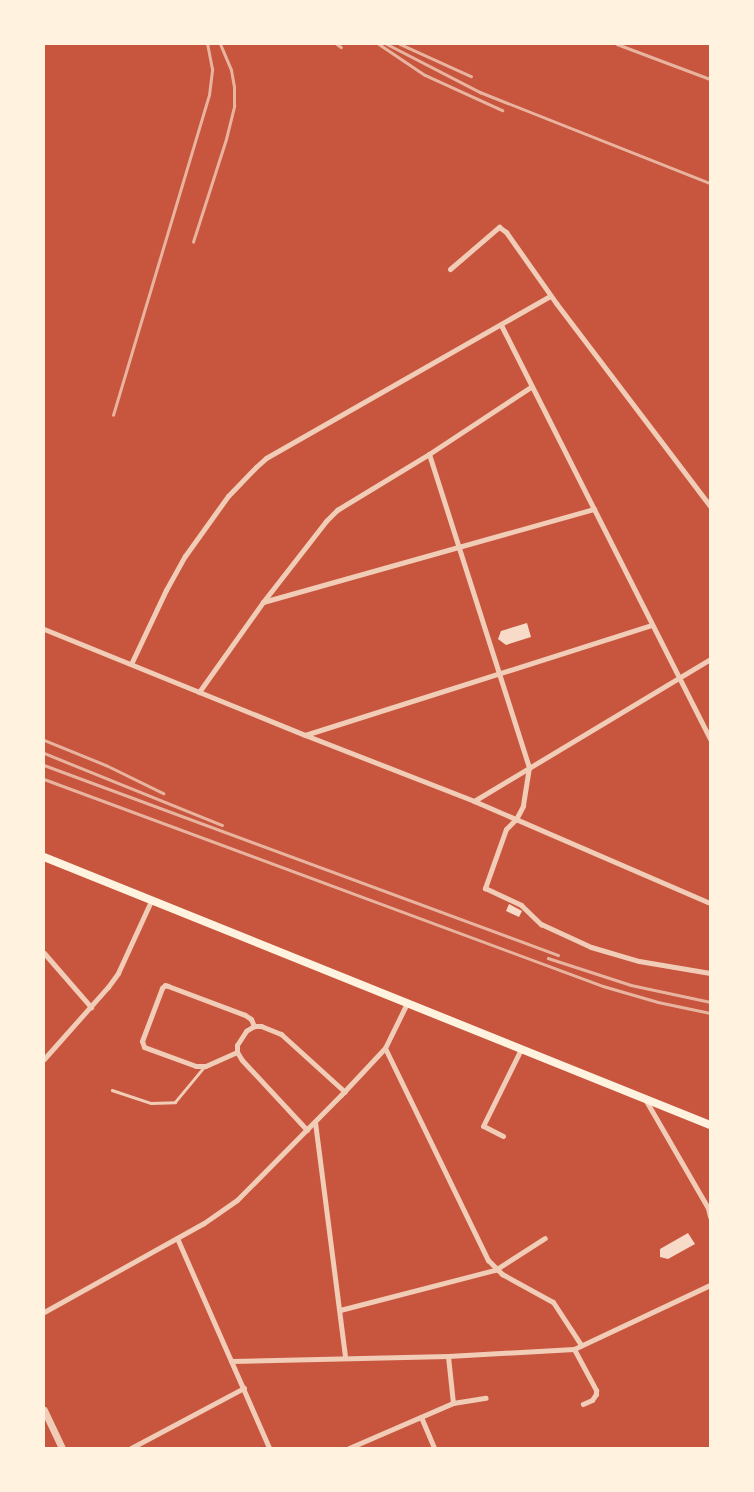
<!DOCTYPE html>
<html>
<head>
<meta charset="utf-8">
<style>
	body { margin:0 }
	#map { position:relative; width:754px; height:1492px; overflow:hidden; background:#c8553d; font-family:"IBM Plex Sans",sans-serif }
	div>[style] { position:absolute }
	.building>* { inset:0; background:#f7dbc8 }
	.service>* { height:2.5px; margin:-1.25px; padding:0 1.25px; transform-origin:1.25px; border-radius:1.25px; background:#f1ccb7 }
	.minor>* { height:5px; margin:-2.5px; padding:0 2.5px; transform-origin:2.5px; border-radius:2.5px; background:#f1ccb7 }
	.tertiary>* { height:7px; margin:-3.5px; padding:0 3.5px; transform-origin:3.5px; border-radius:3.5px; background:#f1ccb7 }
	.secondary>* { height:8px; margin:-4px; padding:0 4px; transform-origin:4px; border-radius:4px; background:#fff3e0 }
	.rail>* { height:2.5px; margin:-1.25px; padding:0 1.25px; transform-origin:1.25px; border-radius:1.25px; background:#e9b49f }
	span { translate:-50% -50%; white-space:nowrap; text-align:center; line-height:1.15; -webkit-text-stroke:5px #fff3e0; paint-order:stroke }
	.frame { position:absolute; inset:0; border:45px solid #fff3e0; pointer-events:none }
</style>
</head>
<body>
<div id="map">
	<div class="building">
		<i style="clip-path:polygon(527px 623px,531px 637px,506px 645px,498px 639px,501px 631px)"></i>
		<i style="clip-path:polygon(509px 904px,522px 911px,519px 917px,506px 911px)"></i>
		<i style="clip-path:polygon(688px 1233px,695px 1244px,668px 1259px,660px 1257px,660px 1249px)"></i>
	</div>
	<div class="service">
		<i style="left:112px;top:1090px;width:41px;rotate:18.4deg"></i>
		<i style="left:151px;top:1103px;width:24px;rotate:-2deg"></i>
		<i style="left:175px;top:1102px;width:45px;rotate:-50.4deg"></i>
	</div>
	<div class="minor">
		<i style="left:450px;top:269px;width:65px;rotate:-40.6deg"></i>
		<i style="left:499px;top:227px;width:9px;rotate:36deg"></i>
		<i style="left:506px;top:232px;width:87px;rotate:54.8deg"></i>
		<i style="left:556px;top:303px;width:255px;rotate:52.8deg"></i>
		<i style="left:501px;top:325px;width:464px;rotate:63.2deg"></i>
		<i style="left:429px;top:454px;width:329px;rotate:72.3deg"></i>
		<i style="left:529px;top:767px;width:39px;rotate:99deg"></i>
		<i style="left:523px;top:806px;width:15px;rotate:118deg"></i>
		<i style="left:516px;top:819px;width:14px;rotate:135deg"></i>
		<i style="left:506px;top:829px;width:63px;rotate:109.6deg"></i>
		<i style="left:485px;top:888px;width:40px;rotate:25deg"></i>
		<i style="left:521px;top:905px;width:28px;rotate:44deg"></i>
		<i style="left:541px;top:924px;width:55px;rotate:24.7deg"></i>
		<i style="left:591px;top:947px;width:50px;rotate:16.3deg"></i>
		<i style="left:639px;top:961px;width:72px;rotate:9.6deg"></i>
		<i style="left:263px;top:602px;width:344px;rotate:-15.7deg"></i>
		<i style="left:44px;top:629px;width:282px;rotate:22.1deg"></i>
		<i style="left:305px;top:735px;width:181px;rotate:21.3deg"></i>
		<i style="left:474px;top:801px;width:257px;rotate:23.4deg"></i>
		<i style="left:131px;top:664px;width:82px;rotate:-64.7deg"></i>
		<i style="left:166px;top:590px;width:39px;rotate:-61deg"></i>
		<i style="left:185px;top:556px;width:74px;rotate:-54.4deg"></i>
		<i style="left:228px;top:496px;width:40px;rotate:-46deg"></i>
		<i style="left:256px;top:467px;width:13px;rotate:-42deg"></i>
		<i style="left:266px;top:458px;width:327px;rotate:-29.7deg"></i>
		<i style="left:199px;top:692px;width:110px;rotate:-54.6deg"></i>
		<i style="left:263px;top:602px;width:103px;rotate:-52.1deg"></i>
		<i style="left:326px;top:521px;width:16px;rotate:-45deg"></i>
		<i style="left:337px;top:510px;width:108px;rotate:-31.3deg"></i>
		<i style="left:429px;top:454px;width:123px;rotate:-33.4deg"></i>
		<i style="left:305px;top:735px;width:364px;rotate:-17.6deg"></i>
		<i style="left:474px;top:801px;width:275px;rotate:-31deg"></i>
		<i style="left:44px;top:953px;width:72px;rotate:49deg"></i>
		<i style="left:385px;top:1048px;width:236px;rotate:64.1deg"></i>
		<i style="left:488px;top:1260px;width:20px;rotate:45deg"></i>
		<i style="left:502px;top:1274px;width:58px;rotate:28.8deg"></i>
		<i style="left:553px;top:1302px;width:51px;rotate:56.9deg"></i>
		<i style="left:237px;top:1052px;width:35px;rotate:156deg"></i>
		<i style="left:205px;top:1066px;width:9px;rotate:180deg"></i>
		<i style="left:196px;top:1066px;width:55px;rotate:-159.9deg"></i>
		<i style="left:144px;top:1047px;width:6px;rotate:-108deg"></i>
		<i style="left:142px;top:1041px;width:57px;rotate:-69.3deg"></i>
		<i style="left:162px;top:988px;width:4px;rotate:-45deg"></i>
		<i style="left:165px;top:985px;width:3px;rotate:18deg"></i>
		<i style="left:168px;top:986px;width:82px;rotate:20.6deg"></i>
		<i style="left:245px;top:1015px;width:7px;rotate:34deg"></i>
		<i style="left:251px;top:1019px;width:8px;rotate:67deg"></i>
		<i style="left:44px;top:1059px;width:96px;rotate:-48.4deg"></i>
		<i style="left:108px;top:987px;width:17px;rotate:-54deg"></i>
		<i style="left:118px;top:973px;width:79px;rotate:-65.4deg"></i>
		<i style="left:645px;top:1099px;width:126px;rotate:60deg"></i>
		<i style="left:708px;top:1208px;width:9px;rotate:77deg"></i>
		<i style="left:315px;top:1122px;width:237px;rotate:82.7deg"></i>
		<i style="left:307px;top:1130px;width:96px;rotate:-132.9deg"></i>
		<i style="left:242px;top:1060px;width:9px;rotate:-122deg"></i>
		<i style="left:237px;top:1052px;width:7px;rotate:-90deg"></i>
		<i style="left:237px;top:1045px;width:17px;rotate:-57deg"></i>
		<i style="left:246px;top:1031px;width:9px;rotate:-32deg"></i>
		<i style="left:254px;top:1026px;width:7px"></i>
		<i style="left:261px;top:1026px;width:22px;rotate:22deg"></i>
		<i style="left:281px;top:1034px;width:86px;rotate:42.2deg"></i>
		<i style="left:503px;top:1136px;width:22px;rotate:-153deg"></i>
		<i style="left:483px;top:1126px;width:86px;rotate:-63.7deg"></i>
		<i style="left:177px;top:1238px;width:229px;rotate:66.3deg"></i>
		<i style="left:340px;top:1310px;width:160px;rotate:-14.5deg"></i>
		<i style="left:495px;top:1270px;width:59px;rotate:-32.6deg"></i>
		<i style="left:44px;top:1312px;width:183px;rotate:-29.1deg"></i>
		<i style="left:204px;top:1223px;width:40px;rotate:-34.9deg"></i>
		<i style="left:237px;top:1200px;width:148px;rotate:-45.3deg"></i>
		<i style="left:341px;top:1095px;width:64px;rotate:-46.9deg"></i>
		<i style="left:385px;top:1048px;width:50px;rotate:-63.9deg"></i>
		<i style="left:574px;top:1349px;width:47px;rotate:61.8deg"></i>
		<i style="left:596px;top:1390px;width:4px;rotate:90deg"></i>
		<i style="left:596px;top:1394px;width:7px;rotate:124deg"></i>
		<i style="left:592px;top:1400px;width:10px;rotate:156deg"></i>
		<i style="left:231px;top:1361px;width:217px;rotate:-1.3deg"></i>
		<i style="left:448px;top:1356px;width:126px;rotate:-3.2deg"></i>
		<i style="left:574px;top:1349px;width:150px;rotate:-25.2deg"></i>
		<i style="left:453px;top:1403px;width:33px;rotate:-9deg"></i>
		<i style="left:421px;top:1417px;width:34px;rotate:67deg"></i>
		<i style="left:131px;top:1448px;width:128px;rotate:-28deg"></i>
		<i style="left:349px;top:1448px;width:113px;rotate:-23.4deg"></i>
		<i style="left:453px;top:1403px;width:47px;rotate:-96.1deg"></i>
	</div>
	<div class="tertiary">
		<i style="left:44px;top:1410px;width:42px;rotate:64.7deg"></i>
	</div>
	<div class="secondary">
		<i style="left:44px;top:857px;width:718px;rotate:21.92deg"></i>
	</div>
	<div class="rail">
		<i style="left:337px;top:44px;width:5px;rotate:37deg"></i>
		<i style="left:379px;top:44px;width:55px;rotate:34deg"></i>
		<i style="left:425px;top:75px;width:85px;rotate:24.4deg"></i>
		<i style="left:387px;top:44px;width:105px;rotate:27.3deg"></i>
		<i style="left:480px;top:92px;width:247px;rotate:21.6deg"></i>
		<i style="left:400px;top:44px;width:78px;rotate:24.3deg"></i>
		<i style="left:617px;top:44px;width:99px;rotate:20.6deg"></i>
		<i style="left:193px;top:242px;width:108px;rotate:-72.2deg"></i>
		<i style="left:226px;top:139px;width:34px;rotate:-76deg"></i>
		<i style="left:234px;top:106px;width:19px;rotate:-90deg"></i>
		<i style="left:234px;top:87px;width:17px;rotate:-100deg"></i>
		<i style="left:231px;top:70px;width:28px;rotate:-113deg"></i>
		<i style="left:113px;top:415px;width:334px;rotate:-73.3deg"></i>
		<i style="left:209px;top:95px;width:26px;rotate:-83deg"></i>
		<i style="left:212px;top:69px;width:25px;rotate:-101deg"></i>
		<i style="left:44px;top:740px;width:67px;rotate:22deg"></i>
		<i style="left:106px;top:765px;width:64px;rotate:26.2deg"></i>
		<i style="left:44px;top:753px;width:192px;rotate:22deg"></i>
		<i style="left:44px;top:765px;width:548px;rotate:20.29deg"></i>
		<i style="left:44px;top:779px;width:596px;rotate:20.32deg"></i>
		<i style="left:603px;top:986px;width:57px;rotate:16.2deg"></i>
		<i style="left:658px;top:1002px;width:53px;rotate:11.9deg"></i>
		<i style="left:548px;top:958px;width:87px;rotate:18deg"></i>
		<i style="left:631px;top:985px;width:81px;rotate:12.1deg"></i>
	</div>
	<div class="frame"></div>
</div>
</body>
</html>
